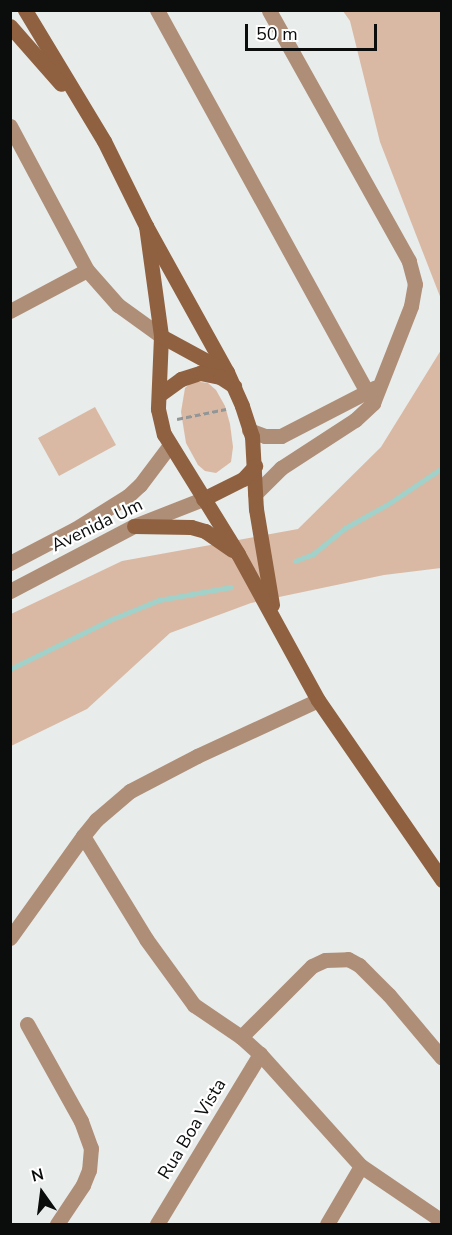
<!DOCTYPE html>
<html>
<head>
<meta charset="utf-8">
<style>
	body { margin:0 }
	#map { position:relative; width:452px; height:1235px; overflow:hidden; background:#e8eceb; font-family:"Nunito Sans",sans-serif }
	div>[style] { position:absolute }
	.green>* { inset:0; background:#dab9a4 }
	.stream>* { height:5px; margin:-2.5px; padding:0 2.5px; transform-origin:2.5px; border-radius:2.5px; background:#a1d1c8 }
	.path>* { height:3px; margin-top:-1.5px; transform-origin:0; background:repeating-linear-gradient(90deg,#939696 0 6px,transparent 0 9px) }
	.minor>* { height:15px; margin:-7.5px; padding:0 7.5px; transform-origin:7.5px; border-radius:7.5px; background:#af8e78 }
	.secondary>* { height:15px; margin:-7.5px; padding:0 7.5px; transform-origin:7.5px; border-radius:7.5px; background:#8f6140 }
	span { translate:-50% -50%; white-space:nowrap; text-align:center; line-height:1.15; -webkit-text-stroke:4.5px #fff; paint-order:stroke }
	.street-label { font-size:18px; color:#0b0d0d }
	.frame { position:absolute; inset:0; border:12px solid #0b0d0d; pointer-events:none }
	.north { position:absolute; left:12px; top:1163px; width:60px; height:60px; -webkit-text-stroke:4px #fff; paint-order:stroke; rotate:346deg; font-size:16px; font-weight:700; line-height:24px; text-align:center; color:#0b0d0d }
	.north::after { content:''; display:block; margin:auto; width:21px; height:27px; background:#0b0d0d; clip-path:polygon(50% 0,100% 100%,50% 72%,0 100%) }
	.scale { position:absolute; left:245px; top:24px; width:132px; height:27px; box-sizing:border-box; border:3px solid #0b0d0d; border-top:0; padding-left:8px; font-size:18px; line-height:21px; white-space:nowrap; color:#0b0d0d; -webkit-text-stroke:4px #fff; paint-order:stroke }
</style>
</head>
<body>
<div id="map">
	<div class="green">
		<i style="clip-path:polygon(343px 11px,441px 11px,441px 299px,380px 142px,350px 21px)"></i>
		<i style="clip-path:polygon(441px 350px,441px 568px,384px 575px,251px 603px,170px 633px,87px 709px,11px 746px,11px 614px,122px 561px,298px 529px,381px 447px)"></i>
		<i style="clip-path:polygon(193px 381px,208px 383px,216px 390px,225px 406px,230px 424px,233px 447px,231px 462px,216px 473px,205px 471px,198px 465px,186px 443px,181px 412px,185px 388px)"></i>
		<i style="clip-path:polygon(95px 407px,116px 445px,59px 476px,38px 438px)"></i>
	</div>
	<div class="stream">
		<i style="left:295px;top:561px;width:19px;rotate:-21deg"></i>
		<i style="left:313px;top:554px;width:41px;rotate:-39.1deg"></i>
		<i style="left:345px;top:528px;width:49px;rotate:-29.2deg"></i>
		<i style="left:388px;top:504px;width:65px;rotate:-33.7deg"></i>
		<i style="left:10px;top:669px;width:114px;rotate:-26.1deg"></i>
		<i style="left:112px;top:619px;width:51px;rotate:-22deg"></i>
		<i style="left:159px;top:600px;width:73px;rotate:-10.2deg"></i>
	</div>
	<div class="path">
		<i style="left:177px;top:419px;width:50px;rotate:-11.5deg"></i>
	</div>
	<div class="minor">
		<i style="left:157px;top:10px;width:448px;rotate:61.2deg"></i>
		<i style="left:10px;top:126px;width:163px;rotate:61.9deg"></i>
		<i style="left:87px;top:270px;width:47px;rotate:48.5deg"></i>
		<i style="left:118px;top:305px;width:53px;rotate:35.8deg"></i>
		<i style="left:10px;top:311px;width:87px;rotate:-28deg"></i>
		<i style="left:249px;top:430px;width:17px;rotate:21deg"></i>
		<i style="left:265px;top:436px;width:16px"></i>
		<i style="left:281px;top:436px;width:105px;rotate:-27.3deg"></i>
		<i style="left:255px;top:494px;width:37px;rotate:-45deg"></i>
		<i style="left:281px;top:468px;width:88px;rotate:-33deg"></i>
		<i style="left:355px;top:420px;width:25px;rotate:-43deg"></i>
		<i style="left:373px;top:403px;width:104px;rotate:-68.6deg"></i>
		<i style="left:411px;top:306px;width:22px;rotate:-80deg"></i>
		<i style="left:415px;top:284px;width:24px;rotate:-105deg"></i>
		<i style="left:409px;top:261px;width:287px;rotate:-119.2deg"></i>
		<i style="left:10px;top:563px;width:73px;rotate:-27.6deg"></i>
		<i style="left:75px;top:529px;width:62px;rotate:-31.9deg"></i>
		<i style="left:128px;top:496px;width:16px;rotate:-43deg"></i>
		<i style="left:140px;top:485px;width:50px;rotate:-53.1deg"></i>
		<i style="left:10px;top:591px;width:140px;rotate:-27.7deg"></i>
		<i style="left:134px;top:526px;width:74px;rotate:-21.4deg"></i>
		<i style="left:83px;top:836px;width:121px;rotate:58.5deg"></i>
		<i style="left:146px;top:939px;width:82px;rotate:54deg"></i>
		<i style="left:194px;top:1005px;width:57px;rotate:34.2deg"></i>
		<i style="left:241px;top:1037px;width:25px;rotate:42deg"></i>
		<i style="left:260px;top:1054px;width:151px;rotate:48deg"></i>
		<i style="left:361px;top:1166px;width:98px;rotate:34.2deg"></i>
		<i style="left:10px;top:938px;width:125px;rotate:-54.4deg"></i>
		<i style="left:83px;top:836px;width:21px;rotate:-51deg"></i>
		<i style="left:96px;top:820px;width:45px;rotate:-40.5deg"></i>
		<i style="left:130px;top:791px;width:76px;rotate:-27.6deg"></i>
		<i style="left:197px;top:756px;width:133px;rotate:-24.8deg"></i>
		<i style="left:27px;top:1024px;width:111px;rotate:60.9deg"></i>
		<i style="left:81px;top:1121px;width:29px;rotate:70deg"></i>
		<i style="left:91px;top:1148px;width:22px;rotate:95deg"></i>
		<i style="left:89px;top:1170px;width:16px;rotate:112deg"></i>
		<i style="left:83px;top:1185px;width:47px;rotate:123.7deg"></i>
		<i style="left:241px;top:1037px;width:100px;rotate:-45deg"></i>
		<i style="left:312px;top:966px;width:14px;rotate:-25deg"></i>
		<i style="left:325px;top:960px;width:23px;rotate:-2deg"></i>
		<i style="left:348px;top:959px;width:13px;rotate:29deg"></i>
		<i style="left:359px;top:965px;width:42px;rotate:45deg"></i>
		<i style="left:389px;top:995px;width:82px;rotate:49.9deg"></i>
		<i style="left:157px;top:1224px;width:199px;rotate:-58.8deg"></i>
		<i style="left:327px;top:1224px;width:67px;rotate:-59.6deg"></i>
	</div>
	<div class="secondary">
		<i style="left:25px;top:10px;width:153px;rotate:58.9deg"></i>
		<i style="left:104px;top:141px;width:95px;rotate:63.7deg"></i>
		<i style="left:146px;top:226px;width:167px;rotate:61deg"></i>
		<i style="left:227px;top:372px;width:37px;rotate:66deg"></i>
		<i style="left:242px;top:406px;width:32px;rotate:72deg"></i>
		<i style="left:252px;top:436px;width:73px;rotate:86.9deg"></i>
		<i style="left:256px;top:509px;width:97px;rotate:80.5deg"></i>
		<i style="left:10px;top:26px;width:77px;rotate:48.7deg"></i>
		<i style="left:146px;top:226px;width:111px;rotate:82.2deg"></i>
		<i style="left:161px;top:336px;width:73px;rotate:92.4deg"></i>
		<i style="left:158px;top:409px;width:26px;rotate:77deg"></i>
		<i style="left:164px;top:434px;width:141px;rotate:58.3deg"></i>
		<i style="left:238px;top:554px;width:166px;rotate:61.3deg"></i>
		<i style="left:318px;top:700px;width:219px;rotate:55.4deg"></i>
		<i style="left:161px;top:336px;width:75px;rotate:28.6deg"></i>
		<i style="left:159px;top:395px;width:27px;rotate:-36deg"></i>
		<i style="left:181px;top:379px;width:20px;rotate:-18deg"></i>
		<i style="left:200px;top:373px;width:20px;rotate:11deg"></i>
		<i style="left:220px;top:377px;width:17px;rotate:33deg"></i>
		<i style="left:203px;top:499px;width:45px;rotate:-26.6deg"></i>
		<i style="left:243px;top:479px;width:18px;rotate:-47deg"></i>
		<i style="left:134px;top:526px;width:57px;rotate:1deg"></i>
		<i style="left:191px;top:527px;width:15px;rotate:16deg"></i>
		<i style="left:205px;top:531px;width:33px;rotate:35deg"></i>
	</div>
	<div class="street-label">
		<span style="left:97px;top:525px;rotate:-26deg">Avenida Um</span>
		<span style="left:192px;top:1129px;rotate:-59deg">Rua Boa Vista</span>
	</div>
	<div class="frame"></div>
	<div class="north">N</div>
	<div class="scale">50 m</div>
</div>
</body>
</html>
